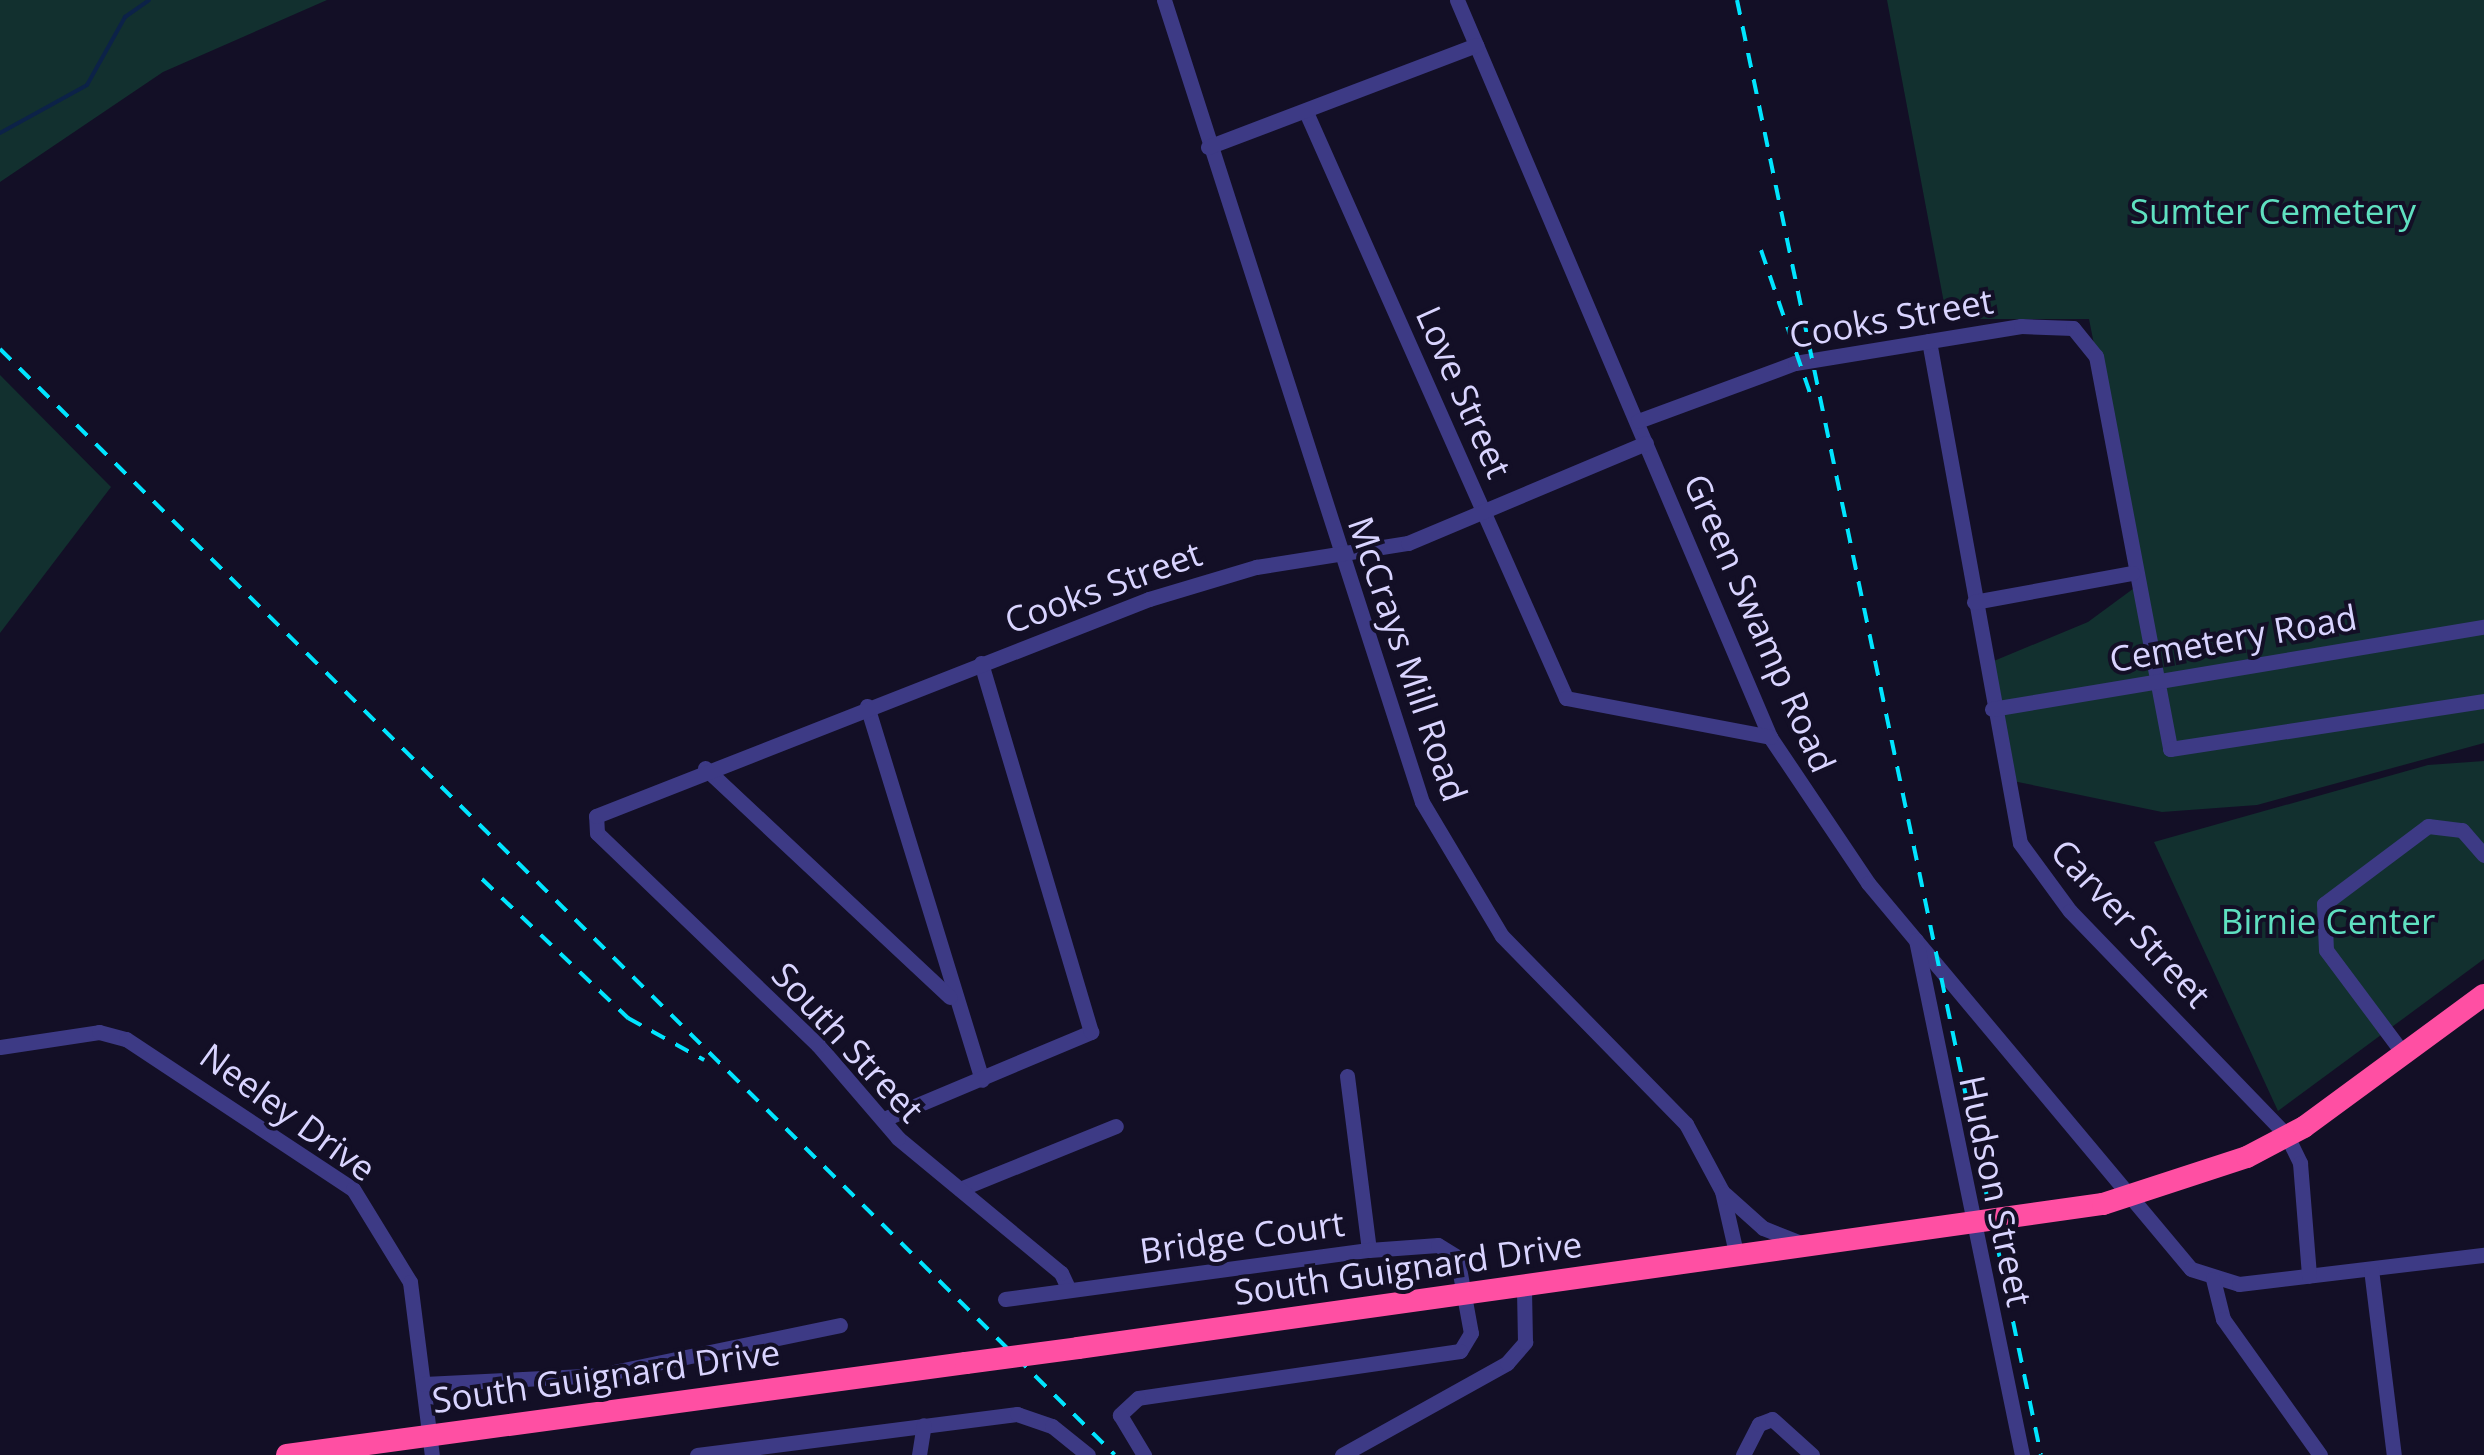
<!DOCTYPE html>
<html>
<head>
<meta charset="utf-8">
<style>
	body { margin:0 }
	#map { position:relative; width:2484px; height:1455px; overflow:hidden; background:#130f26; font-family:"Open Sans",sans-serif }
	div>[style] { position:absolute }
	.green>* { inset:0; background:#12302f }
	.stream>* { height:4px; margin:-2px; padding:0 2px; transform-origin:2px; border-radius:2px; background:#0c2248 }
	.minor>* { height:15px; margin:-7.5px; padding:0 7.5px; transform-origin:7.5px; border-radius:7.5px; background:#3d3a85 }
	.highway>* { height:22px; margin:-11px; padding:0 11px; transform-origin:11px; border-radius:11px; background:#ff4fa3 }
	.rail>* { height:4px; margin-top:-2px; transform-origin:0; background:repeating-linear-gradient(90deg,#00e5ff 0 15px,transparent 0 27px) }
	.highway-bridge>* { height:22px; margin:-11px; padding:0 11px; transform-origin:11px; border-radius:11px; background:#ff4fa3 }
	span { translate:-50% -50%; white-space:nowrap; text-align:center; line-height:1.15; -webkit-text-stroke:8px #130f26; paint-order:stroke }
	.park-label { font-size:35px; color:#5fe0c0 }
	.street-label { font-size:35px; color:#d9d4ff }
</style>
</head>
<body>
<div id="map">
	<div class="green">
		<i style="clip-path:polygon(0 0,327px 0,163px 72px,0 182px)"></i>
		<i style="clip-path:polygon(1887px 0,2484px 0,2484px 743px,2257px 805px,2162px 812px,2013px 781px,1989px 663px,2088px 622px,2141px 583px,2089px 319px,1947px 319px)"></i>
		<i style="clip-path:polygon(0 375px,111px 487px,0 633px)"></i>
		<i style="clip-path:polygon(2484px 761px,2484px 959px,2278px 1111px,2154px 842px,2428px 765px)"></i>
	</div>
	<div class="stream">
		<i style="left:0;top:133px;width:99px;rotate:-28.9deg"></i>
		<i style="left:87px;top:85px;width:78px;rotate:-60.8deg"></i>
		<i style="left:125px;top:17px;width:29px;rotate:-35deg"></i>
	</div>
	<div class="minor">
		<i style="left:1164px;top:0;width:842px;rotate:72.17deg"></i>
		<i style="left:1422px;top:802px;width:156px;rotate:59.2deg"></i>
		<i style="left:1502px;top:936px;width:263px;rotate:45.6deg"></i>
		<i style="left:1686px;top:1124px;width:76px;rotate:61.8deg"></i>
		<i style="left:1722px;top:1191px;width:68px;rotate:77.2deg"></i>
		<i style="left:1457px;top:0;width:801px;rotate:66.99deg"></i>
		<i style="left:1770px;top:737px;width:176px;rotate:56.1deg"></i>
		<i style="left:1868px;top:883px;width:503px;rotate:50.08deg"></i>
		<i style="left:2191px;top:1269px;width:50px;rotate:17.4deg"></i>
		<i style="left:2239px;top:1284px;width:247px;rotate:-6.8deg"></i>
		<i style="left:1306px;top:112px;width:641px;rotate:66.07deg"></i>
		<i style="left:1566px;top:698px;width:208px;rotate:10.8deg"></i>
		<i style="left:1208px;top:147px;width:287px;rotate:-20.8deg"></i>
		<i style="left:1929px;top:341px;width:510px;rotate:79.73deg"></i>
		<i style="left:2020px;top:843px;width:84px;rotate:53.7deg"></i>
		<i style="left:2070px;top:911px;width:313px;rotate:46deg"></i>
		<i style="left:2287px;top:1136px;width:30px;rotate:64deg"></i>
		<i style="left:2300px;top:1163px;width:113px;rotate:85.4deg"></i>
		<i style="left:1638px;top:421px;width:167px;rotate:-20.3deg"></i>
		<i style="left:1795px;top:363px;width:229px;rotate:-9.3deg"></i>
		<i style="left:2021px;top:326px;width:52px;rotate:2.2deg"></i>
		<i style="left:2073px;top:328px;width:36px;rotate:51deg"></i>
		<i style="left:2096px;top:356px;width:400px;rotate:79.3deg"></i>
		<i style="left:2170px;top:749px;width:318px;rotate:-8.7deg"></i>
		<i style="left:1974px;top:602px;width:161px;rotate:-10.4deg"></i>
		<i style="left:867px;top:706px;width:391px;rotate:72.9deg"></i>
		<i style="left:1992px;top:709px;width:499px;rotate:-9.5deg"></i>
		<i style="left:705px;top:768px;width:335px;rotate:43.1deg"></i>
		<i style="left:1916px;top:940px;width:526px;rotate:78.37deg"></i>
		<i style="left:0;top:1047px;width:100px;rotate:-8.6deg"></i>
		<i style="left:99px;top:1032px;width:28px;rotate:15deg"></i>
		<i style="left:126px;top:1039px;width:272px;rotate:33.5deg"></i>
		<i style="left:353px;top:1189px;width:109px;rotate:58.5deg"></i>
		<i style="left:410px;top:1282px;width:174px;rotate:82.8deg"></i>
		<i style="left:2405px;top:1056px;width:132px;rotate:-126.7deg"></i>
		<i style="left:2326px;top:950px;width:46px;rotate:-92.5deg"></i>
		<i style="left:2324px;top:904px;width:130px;rotate:-36.9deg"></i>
		<i style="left:2428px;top:826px;width:34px;rotate:7deg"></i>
		<i style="left:2462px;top:830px;width:33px;rotate:49deg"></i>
		<i style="left:1347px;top:1076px;width:175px;rotate:82.8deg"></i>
		<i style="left:884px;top:1119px;width:225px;rotate:-22.8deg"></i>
		<i style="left:1091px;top:1032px;width:385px;rotate:-106.6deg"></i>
		<i style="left:960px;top:1189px;width:168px;rotate:-22deg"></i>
		<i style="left:1725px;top:1194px;width:51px;rotate:41.8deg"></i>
		<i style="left:1763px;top:1228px;width:46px;rotate:21.6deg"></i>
		<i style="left:2371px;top:1269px;width:187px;rotate:83deg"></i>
		<i style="left:2213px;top:1279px;width:41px;rotate:76deg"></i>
		<i style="left:2223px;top:1319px;width:167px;rotate:54.5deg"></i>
		<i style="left:1069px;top:1290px;width:19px;rotate:-115deg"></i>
		<i style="left:1061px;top:1273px;width:212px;rotate:-140.4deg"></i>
		<i style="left:898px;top:1138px;width:123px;rotate:-130.7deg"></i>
		<i style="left:818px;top:1045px;width:306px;rotate:-136.2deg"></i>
		<i style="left:597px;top:833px;width:17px;rotate:-93deg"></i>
		<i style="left:596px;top:816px;width:594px;rotate:-21.43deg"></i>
		<i style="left:1149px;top:599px;width:112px;rotate:-16.7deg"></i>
		<i style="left:1256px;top:567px;width:154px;rotate:-9deg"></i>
		<i style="left:1408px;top:543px;width:258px;rotate:-22.8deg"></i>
		<i style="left:1005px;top:1299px;width:367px;rotate:-7.7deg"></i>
		<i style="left:1369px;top:1250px;width:69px;rotate:-4.1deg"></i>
		<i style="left:1438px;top:1245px;width:22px;rotate:32deg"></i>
		<i style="left:1457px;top:1257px;width:77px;rotate:79.6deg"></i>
		<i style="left:1471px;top:1333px;width:21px;rotate:121deg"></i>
		<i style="left:1460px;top:1351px;width:325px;rotate:171.7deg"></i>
		<i style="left:1138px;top:1398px;width:25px;rotate:137deg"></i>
		<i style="left:1120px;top:1415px;width:47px;rotate:59deg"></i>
		<i style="left:424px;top:1384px;width:175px;rotate:-2.9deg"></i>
		<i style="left:599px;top:1375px;width:246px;rotate:-11.7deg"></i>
		<i style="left:697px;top:1455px;width:323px;rotate:-7.3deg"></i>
		<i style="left:1017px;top:1414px;width:37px;rotate:19deg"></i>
		<i style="left:1052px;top:1426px;width:46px;rotate:38.9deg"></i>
		<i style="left:919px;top:1455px;width:30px;rotate:-81deg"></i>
		<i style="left:1342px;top:1455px;width:189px;rotate:-29.1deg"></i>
		<i style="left:1507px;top:1363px;width:28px;rotate:-49deg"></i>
		<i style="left:1525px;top:1342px;width:53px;rotate:-91.1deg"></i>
		<i style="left:1743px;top:1455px;width:35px;rotate:-63deg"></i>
		<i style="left:1759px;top:1424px;width:14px;rotate:-21deg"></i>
		<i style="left:1772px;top:1419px;width:54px;rotate:42deg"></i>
	</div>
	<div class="highway">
		<i style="left:1078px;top:1348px;width:1035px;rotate:-8deg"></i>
		<i style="left:2103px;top:1204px;width:151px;rotate:-18.1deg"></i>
		<i style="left:2247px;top:1157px;width:64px;rotate:-27.8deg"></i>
		<i style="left:2304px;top:1127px;width:223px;rotate:-36.3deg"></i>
		<i style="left:287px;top:1455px;width:685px;rotate:-7.72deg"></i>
	</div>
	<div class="rail">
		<i style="left:1737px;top:0;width:1486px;rotate:78.2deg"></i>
		<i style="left:1761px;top:250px;width:154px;rotate:71.1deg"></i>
		<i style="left:0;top:349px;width:1570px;rotate:44.77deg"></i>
		<i style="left:482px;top:879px;width:202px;rotate:43.6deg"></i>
		<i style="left:628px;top:1018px;width:87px;rotate:28.9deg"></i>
	</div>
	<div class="highway-bridge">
		<i style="left:966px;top:1363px;width:113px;rotate:-7.6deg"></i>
	</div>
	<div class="park-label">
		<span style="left:2273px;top:211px">Sumter Cemetery</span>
		<span style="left:2328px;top:921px">Birnie Center</span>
	</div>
	<div class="street-label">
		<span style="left:1891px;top:318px;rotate:-10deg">Cooks Street</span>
		<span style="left:1464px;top:392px;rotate:66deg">Love Street</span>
		<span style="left:1103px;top:587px;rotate:-20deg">Cooks Street</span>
		<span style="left:1760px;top:623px;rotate:66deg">Green Swamp Road</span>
		<span style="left:2233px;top:638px;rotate:-10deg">Cemetery Road</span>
		<span style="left:1408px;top:659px;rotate:71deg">McCrays Mill Road</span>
		<span style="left:2131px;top:923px;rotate:47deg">Carver Street</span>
		<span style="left:848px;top:1042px;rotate:47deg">South Street</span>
		<span style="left:288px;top:1112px;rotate:36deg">Neeley Drive</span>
		<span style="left:1996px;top:1191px;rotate:78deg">Hudson Street</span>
		<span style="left:1242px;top:1237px;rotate:-8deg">Bridge Court</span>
		<span style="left:1408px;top:1268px;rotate:-8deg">South Guignard Drive</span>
		<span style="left:606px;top:1376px;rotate:-8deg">South Guignard Drive</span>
	</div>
</div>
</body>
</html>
